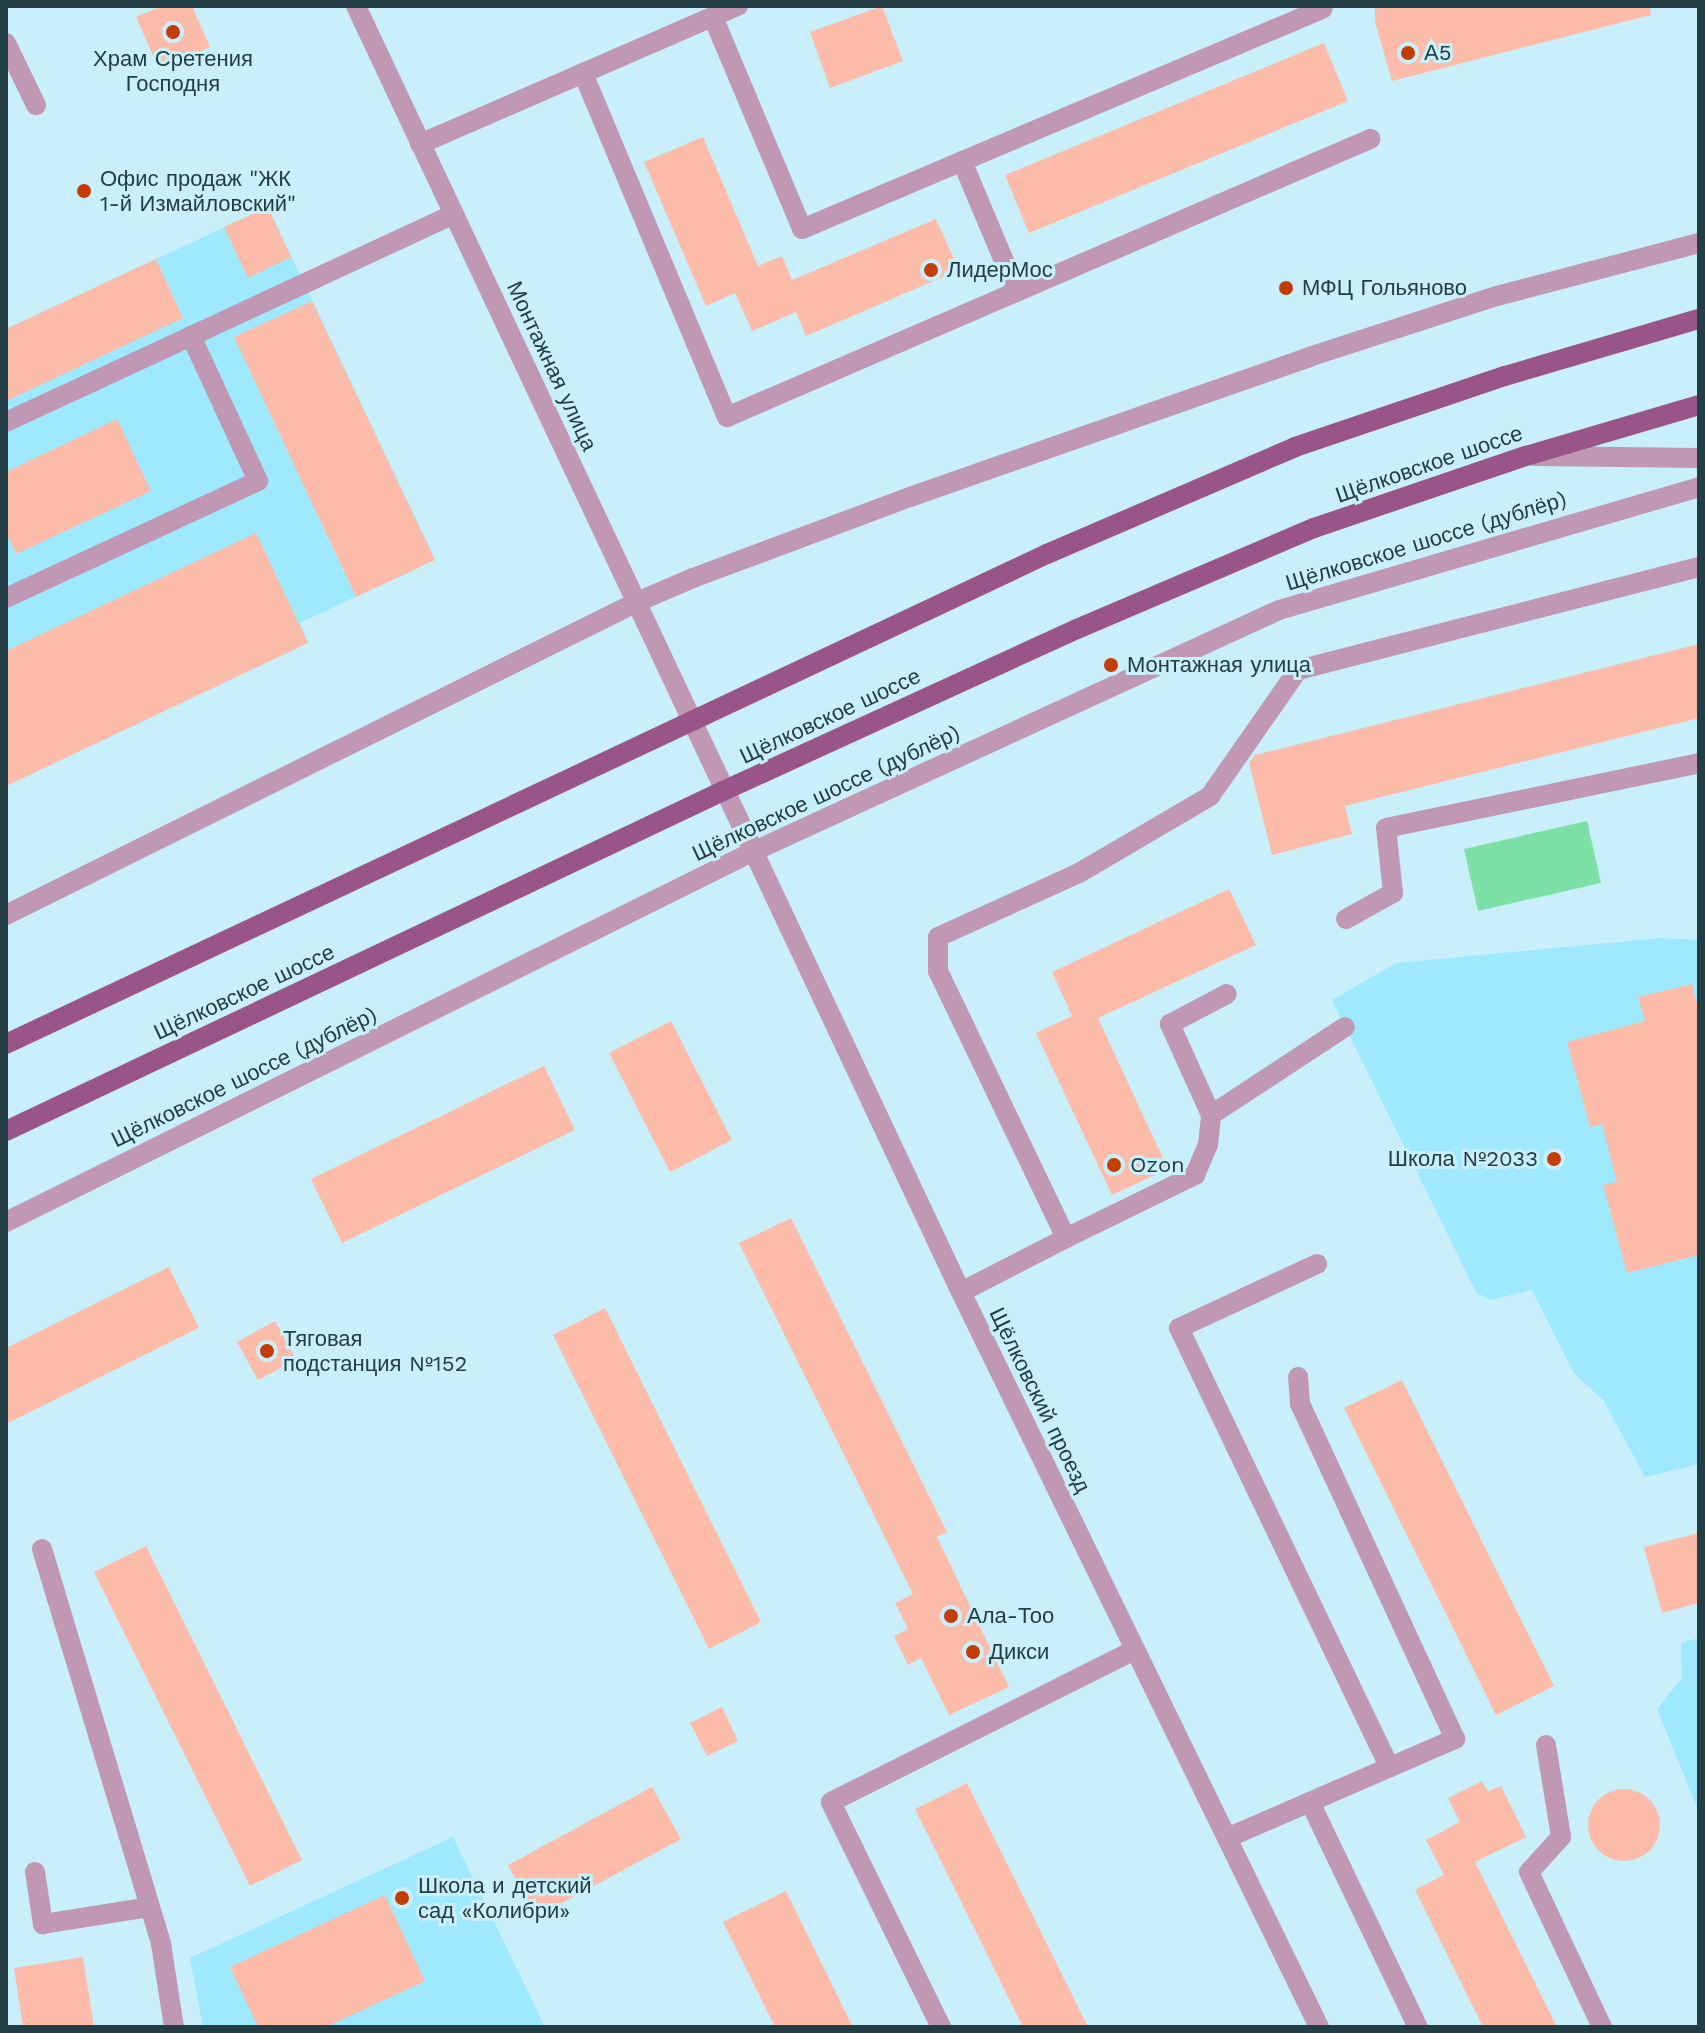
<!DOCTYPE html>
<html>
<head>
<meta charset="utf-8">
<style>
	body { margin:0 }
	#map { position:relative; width:1705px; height:2033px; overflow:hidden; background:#c9effa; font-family:"Work Sans",sans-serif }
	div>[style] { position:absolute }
	.built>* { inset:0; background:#9ee9fe }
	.green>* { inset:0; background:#7ce0a7 }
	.building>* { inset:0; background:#fcbca9 }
	.round { border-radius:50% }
	.minor>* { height:20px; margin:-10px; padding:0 10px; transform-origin:10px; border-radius:10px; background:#c098b4 }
	.major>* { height:20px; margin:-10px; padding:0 10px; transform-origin:10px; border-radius:10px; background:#958 }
	.dots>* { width:22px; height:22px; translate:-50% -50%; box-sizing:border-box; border:4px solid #c9effa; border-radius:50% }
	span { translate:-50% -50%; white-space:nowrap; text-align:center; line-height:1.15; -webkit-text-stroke:6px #c9effa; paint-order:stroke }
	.poi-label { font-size:22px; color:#223d44 }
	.left { translate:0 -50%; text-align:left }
	.right { translate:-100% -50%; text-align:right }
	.street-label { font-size:22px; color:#223d44 }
	.frame { position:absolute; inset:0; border:8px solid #223d44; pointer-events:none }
</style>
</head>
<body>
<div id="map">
	<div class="built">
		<i style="clip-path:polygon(268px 207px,435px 559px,300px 623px,308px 643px,6px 786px,6px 329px)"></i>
		<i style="clip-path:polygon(1661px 938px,1699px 940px,1699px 1464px,1645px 1477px,1604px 1401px,1574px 1373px,1532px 1290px,1490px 1300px,1476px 1292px,1332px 1000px,1396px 963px)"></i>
		<i style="clip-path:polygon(1699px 1638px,1699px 1812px,1657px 1709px,1682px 1678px,1681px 1643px)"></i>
		<i style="clip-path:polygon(453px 1837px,545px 2027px,203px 2027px,190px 1958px)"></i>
	</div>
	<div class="green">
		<i style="clip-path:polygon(1587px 821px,1601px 883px,1478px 911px,1464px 849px)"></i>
	</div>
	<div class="building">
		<i style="clip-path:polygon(162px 6px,192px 6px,210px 47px,159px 69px,136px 17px)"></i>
		<i style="clip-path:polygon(882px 6px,903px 61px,830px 88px,810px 32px)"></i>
		<i style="clip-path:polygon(1375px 6px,1650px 6px,1651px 15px,1392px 81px,1375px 22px)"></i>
		<i style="clip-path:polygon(1324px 43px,1348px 101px,1029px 233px,1005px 175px)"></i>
		<i style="clip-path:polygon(703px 137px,758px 266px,782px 256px,792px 280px,936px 219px,959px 270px,806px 336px,796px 312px,752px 331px,735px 293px,706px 306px,644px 162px)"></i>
		<i style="clip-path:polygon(268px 207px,291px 257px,248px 278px,224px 227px)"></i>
		<i style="clip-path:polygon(156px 259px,183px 318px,6px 401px,6px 329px)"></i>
		<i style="clip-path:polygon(312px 301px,435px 560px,356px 597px,234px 337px)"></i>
		<i style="clip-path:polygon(117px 419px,151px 491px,16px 554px,6px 532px,6px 472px)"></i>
		<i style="clip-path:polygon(256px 533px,308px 643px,6px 786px,6px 651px)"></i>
		<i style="clip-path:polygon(1699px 644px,1699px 718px,1345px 806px,1352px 834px,1272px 855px,1249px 763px,1255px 755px)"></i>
		<i style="clip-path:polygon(1229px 889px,1256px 945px,1098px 1018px,1168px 1169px,1112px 1195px,1036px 1033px,1072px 1016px,1052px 972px)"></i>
		<i style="clip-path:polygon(1692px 984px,1699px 1011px,1699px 1255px,1627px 1273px,1603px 1185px,1617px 1182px,1602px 1124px,1590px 1127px,1567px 1042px,1645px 1021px,1638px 997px)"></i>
		<i style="clip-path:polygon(671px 1021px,732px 1140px,670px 1172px,609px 1053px)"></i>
		<i style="clip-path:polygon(544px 1066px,575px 1130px,342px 1243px,311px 1179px)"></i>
		<i style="clip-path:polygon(791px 1218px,947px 1532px,937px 1537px,1009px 1687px,949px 1715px,921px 1658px,908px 1665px,894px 1636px,908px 1629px,895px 1603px,913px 1594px,739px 1243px)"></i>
		<i style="clip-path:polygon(169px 1267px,199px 1328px,6px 1424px,6px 1348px)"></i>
		<i style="clip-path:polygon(605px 1308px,761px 1622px,709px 1649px,553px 1335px)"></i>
		<i style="clip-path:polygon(275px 1321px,296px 1360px,258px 1380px,237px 1342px)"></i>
		<i style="clip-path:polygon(1402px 1380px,1554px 1686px,1496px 1715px,1344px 1408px)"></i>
		<i style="clip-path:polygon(1699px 1533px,1699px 1603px,1662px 1613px,1644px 1547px)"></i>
		<i style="clip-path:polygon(146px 1546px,302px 1860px,250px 1886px,94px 1572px)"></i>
		<i style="clip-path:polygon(722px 1707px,738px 1741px,707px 1756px,690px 1723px)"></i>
		<i style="clip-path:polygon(1482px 1781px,1488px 1792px,1501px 1786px,1526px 1837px,1475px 1862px,1557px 2027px,1483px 2027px,1415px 1890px,1444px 1875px,1426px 1840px,1460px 1822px,1448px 1798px)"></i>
		<i style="clip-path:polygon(967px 1783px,1088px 2027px,1023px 2027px,934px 1847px,915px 1809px)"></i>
		<i style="clip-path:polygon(652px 1787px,681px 1839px,536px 1917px,508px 1865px)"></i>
		<i class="round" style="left:1588px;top:1789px;width:72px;height:72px"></i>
		<i style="clip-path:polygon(786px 1891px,808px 1936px,853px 2027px,775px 2027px,723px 1922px)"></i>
		<i style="clip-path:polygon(385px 1895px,425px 1981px,326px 2027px,258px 2027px,230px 1967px)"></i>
		<i style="clip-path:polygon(83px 1957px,94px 2027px,23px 2027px,14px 1968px)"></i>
	</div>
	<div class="minor">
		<i style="left:356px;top:6px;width:1421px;rotate:64.81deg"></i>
		<i style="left:961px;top:1292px;width:818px;rotate:64.03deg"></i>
		<i style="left:713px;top:17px;width:230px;rotate:67.2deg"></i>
		<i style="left:802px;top:229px;width:565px;rotate:-22.93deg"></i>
		<i style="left:6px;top:43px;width:69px;rotate:64.2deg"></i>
		<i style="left:583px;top:73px;width:373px;rotate:67.3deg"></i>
		<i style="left:727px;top:417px;width:701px;rotate:-23.38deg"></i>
		<i style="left:420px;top:144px;width:347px;rotate:-23.5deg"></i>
		<i style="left:962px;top:161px;width:142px;rotate:67.2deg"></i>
		<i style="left:6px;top:422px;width:494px;rotate:-24.9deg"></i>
		<i style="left:1534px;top:456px;width:165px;rotate:0.7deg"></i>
		<i style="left:6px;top:598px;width:278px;rotate:-24.9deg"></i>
		<i style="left:258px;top:481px;width:160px;rotate:-114.8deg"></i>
		<i style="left:6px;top:915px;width:704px;rotate:-26.38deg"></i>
		<i style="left:637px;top:602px;width:61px;rotate:-23.2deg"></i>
		<i style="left:693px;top:578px;width:232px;rotate:-20.5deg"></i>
		<i style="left:910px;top:497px;width:423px;rotate:-19.3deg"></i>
		<i style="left:1309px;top:357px;width:198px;rotate:-18deg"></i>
		<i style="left:1497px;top:296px;width:209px;rotate:-14.7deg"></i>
		<i style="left:1346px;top:919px;width:54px;rotate:-29deg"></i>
		<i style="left:1393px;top:893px;width:65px;rotate:-96.1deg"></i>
		<i style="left:1386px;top:828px;width:320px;rotate:-11.7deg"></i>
		<i style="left:1211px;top:1115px;width:160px;rotate:-33.3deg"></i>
		<i style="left:6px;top:1222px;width:833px;rotate:-26.38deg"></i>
		<i style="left:752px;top:852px;width:580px;rotate:-24.66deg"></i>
		<i style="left:1279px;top:610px;width:438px;rotate:-16.3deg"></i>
		<i style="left:1066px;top:1238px;width:144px;rotate:-26deg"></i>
		<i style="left:1195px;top:1175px;width:33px;rotate:-67deg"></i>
		<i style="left:1208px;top:1145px;width:30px;rotate:-84deg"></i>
		<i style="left:1211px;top:1115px;width:100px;rotate:-114.3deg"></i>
		<i style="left:1170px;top:1024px;width:64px;rotate:-27.8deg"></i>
		<i style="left:1317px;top:1264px;width:152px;rotate:155.1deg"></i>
		<i style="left:1179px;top:1328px;width:487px;rotate:64.4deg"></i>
		<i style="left:961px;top:1292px;width:118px;rotate:-27.2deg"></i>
		<i style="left:1066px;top:1238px;width:296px;rotate:-115.6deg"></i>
		<i style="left:938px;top:971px;width:34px;rotate:-90deg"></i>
		<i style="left:938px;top:937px;width:155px;rotate:-24.4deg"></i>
		<i style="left:1079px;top:873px;width:152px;rotate:-30.4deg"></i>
		<i style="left:1210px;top:796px;width:154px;rotate:-55.1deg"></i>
		<i style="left:1298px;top:670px;width:414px;rotate:-14.4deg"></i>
		<i style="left:42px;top:1549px;width:413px;rotate:73.2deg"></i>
		<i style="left:161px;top:1944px;width:84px;rotate:81.1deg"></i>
		<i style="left:1546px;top:1745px;width:93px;rotate:80.7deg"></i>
		<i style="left:1561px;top:1837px;width:47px;rotate:132.4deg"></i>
		<i style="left:1529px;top:1872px;width:171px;rotate:64.8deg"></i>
		<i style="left:1310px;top:1802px;width:250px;rotate:64.4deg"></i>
		<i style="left:1227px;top:1838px;width:249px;rotate:-23.5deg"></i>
		<i style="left:1455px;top:1739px;width:369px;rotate:-114.8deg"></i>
		<i style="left:1300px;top:1404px;width:27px;rotate:-94deg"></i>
		<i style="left:35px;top:1872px;width:53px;rotate:81.3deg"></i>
		<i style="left:43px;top:1924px;width:107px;rotate:-9.1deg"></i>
		<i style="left:941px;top:2027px;width:250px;rotate:-116.1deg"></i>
		<i style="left:831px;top:1802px;width:340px;rotate:-26.6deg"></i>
	</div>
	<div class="major">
		<i style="left:6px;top:1044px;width:1151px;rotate:-25.21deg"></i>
		<i style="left:1047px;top:554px;width:270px;rotate:-23.3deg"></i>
		<i style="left:1295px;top:447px;width:222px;rotate:-18.7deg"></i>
		<i style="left:1505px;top:376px;width:202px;rotate:-16.4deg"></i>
		<i style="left:6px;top:1131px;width:794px;rotate:-25.37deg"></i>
		<i style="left:723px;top:791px;width:389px;rotate:-24.6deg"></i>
		<i style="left:1077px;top:629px;width:258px;rotate:-23.1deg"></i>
		<i style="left:1314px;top:528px;width:224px;rotate:-18.8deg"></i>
		<i style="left:1526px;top:456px;width:180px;rotate:-16.4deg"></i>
	</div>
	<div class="dots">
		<i style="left:173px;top:32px;background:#c43c06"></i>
		<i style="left:1408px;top:53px;background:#c43c06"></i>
		<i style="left:84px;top:191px;background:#c43c06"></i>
		<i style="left:931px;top:270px;background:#c43c06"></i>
		<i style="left:1286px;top:288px;background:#c43c06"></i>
		<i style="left:1111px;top:665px;background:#c43c06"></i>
		<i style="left:1554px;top:1159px;background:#c43c06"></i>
		<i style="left:1114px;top:1165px;background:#c43c06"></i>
		<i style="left:267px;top:1351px;background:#c43c06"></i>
		<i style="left:951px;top:1616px;background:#c43c06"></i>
		<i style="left:973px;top:1652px;background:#c43c06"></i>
		<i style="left:402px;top:1898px;background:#c43c06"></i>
	</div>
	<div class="poi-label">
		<span class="left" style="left:1424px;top:53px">А5</span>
		<span style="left:173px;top:71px">Храм Сретения<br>Господня</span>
		<span class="left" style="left:100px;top:191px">Офис продаж "ЖК<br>1-й Измайловский"</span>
		<span class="left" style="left:947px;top:270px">ЛидерМос</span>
		<span class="left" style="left:1302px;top:288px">МФЦ Гольяново</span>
		<span class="left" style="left:1127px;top:665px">Монтажная улица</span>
		<span class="right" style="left:1538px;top:1159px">Школа №2033</span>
		<span class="left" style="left:1130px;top:1165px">Ozon</span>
		<span class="left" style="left:283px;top:1351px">Тяговая<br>подстанция №152</span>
		<span class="left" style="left:967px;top:1616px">Ала-Тоо</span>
		<span class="left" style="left:989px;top:1652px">Дикси</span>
		<span class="left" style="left:418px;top:1898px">Школа и детский<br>сад «Колибри»</span>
	</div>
	<div class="street-label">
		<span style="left:552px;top:366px;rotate:65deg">Монтажная улица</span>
		<span style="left:1429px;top:464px;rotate:-19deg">Щёлковское шоссе</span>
		<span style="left:1426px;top:541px;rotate:-17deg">Щёлковское шоссе (дублёр)</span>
		<span style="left:830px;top:716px;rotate:-25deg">Щёлковское шоссе</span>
		<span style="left:826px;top:793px;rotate:-25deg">Щёлковское шоссе (дублёр)</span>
		<span style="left:244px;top:992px;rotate:-25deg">Щёлковское шоссе</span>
		<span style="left:244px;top:1077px;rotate:-26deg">Щёлковское шоссе (дублёр)</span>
		<span style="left:1040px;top:1400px;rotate:64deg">Щёлковский проезд</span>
	</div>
	<div class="frame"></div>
</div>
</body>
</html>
